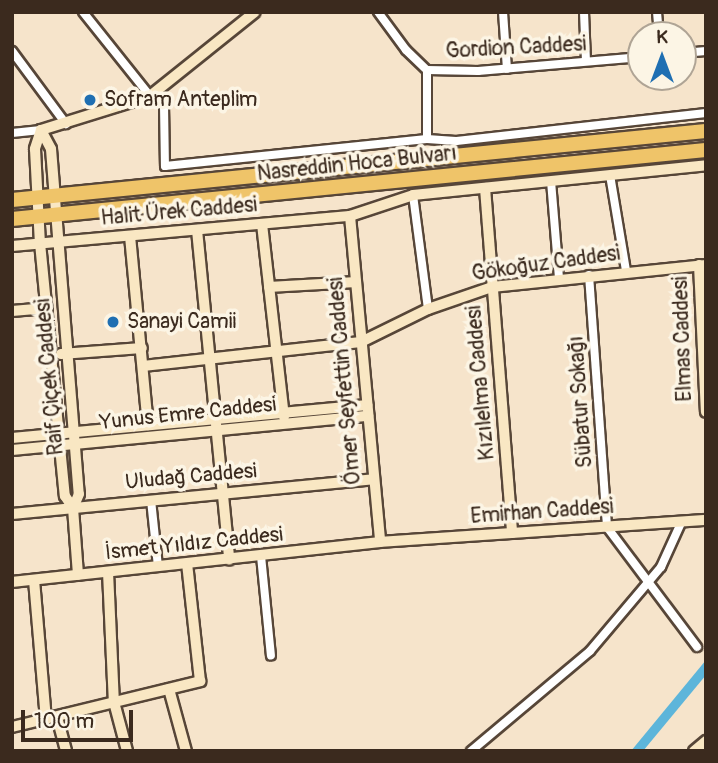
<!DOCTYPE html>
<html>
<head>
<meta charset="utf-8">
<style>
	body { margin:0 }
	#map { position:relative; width:718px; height:763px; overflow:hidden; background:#f6e4cb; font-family:Pangolin,sans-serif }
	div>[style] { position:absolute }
	.water>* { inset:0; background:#5db5da }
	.roads { filter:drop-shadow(2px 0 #574638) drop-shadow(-2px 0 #574638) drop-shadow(0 2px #574638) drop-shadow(0 -2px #574638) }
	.street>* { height:8px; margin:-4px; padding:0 4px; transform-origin:4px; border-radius:4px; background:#fff }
	.secondary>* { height:10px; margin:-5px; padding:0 5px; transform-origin:5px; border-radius:5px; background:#f9e7c3 }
	.highway>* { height:14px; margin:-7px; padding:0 7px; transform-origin:7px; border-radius:7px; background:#efc469 }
	.dots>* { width:19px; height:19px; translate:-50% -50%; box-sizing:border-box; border:4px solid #fcf5e5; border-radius:50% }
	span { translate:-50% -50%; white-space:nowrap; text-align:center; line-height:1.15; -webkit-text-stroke:7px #fcf5e5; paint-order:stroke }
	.street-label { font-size:21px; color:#3b2a1e }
	.poi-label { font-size:21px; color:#3b2a1e }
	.left { translate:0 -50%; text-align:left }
	.frame { position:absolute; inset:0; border:14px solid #3b2a1e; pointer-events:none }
	.north { position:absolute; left:627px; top:21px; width:70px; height:70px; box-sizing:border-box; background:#fcf5e5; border:2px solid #afa495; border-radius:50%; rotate:0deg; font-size:19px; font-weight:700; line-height:28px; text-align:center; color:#3b2a1e }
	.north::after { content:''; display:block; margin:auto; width:24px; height:32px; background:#1f6fb2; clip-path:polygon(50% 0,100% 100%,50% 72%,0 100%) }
	.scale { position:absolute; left:21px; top:710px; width:112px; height:32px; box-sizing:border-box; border:4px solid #3b2a1e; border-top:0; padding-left:9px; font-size:21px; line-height:24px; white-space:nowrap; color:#3b2a1e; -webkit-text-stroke:5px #fcf5e5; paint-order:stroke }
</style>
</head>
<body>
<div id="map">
	<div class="water">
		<i style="clip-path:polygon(706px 660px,706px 675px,643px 751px,631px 751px)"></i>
	</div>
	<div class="roads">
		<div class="street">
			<i style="left:83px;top:12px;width:107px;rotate:51.4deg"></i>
			<i style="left:150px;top:96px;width:17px;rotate:33deg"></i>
			<i style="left:164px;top:105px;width:61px;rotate:89.1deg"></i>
			<i style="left:165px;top:166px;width:263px;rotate:-5.9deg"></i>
			<i style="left:427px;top:139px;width:69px;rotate:-90deg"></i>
			<i style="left:378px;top:12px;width:47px;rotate:53.6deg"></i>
			<i style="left:406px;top:50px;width:29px;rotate:44deg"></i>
			<i style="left:427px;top:70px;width:51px;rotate:1.1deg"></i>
			<i style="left:478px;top:71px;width:164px;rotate:-4.9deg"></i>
			<i style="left:503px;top:12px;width:57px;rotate:86deg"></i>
			<i style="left:584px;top:12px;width:49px;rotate:87.7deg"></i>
			<i style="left:657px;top:12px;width:23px;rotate:85deg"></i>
			<i style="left:12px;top:51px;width:91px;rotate:53.5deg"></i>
			<i style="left:683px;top:53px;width:23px;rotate:-5deg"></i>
			<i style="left:12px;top:133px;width:29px;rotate:-6deg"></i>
			<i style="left:427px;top:139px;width:29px;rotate:4deg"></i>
			<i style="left:456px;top:141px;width:252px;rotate:-6.4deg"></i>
			<i style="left:610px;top:175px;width:97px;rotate:80.5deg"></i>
			<i style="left:551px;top:181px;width:98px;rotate:85.3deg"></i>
			<i style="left:413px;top:195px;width:115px;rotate:82.5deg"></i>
			<i style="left:589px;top:275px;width:253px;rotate:85.9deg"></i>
			<i style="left:607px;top:527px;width:150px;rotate:53.1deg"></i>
			<i style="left:151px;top:500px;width:67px;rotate:84deg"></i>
			<i style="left:261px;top:556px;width:100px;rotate:84.3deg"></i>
			<i style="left:471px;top:751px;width:155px;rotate:-40deg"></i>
			<i style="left:590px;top:651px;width:110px;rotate:-49.8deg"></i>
			<i style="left:661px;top:567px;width:48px;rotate:-65.6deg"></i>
		</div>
		<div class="secondary">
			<i style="left:41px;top:130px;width:20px;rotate:108deg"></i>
			<i style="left:35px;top:149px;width:94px;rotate:87deg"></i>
			<i style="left:40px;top:243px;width:254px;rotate:84.4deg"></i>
			<i style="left:65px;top:496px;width:14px;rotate:56deg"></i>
			<i style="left:73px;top:508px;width:67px;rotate:85.7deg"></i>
			<i style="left:41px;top:130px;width:21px;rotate:62deg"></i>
			<i style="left:51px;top:149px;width:346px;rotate:85.4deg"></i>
			<i style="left:79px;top:494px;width:15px;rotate:113deg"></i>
			<i style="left:41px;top:130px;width:114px;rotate:-17.3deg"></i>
			<i style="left:150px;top:96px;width:134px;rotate:-38.7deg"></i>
			<i style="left:485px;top:188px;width:346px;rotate:85.5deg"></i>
			<i style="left:350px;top:216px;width:327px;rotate:84.7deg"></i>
			<i style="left:262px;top:224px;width:194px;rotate:83.5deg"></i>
			<i style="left:197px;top:230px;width:331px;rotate:84.4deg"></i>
			<i style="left:130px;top:236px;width:190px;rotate:84.6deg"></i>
			<i style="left:12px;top:246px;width:339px;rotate:-5.1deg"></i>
			<i style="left:350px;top:216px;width:66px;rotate:-18.4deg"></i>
			<i style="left:413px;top:195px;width:295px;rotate:-5.8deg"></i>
			<i style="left:699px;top:265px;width:147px;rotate:87.3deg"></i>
			<i style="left:269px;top:287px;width:87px;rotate:-3.3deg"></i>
			<i style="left:12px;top:311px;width:35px;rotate:-5deg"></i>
			<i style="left:61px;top:354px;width:81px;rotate:-4.2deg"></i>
			<i style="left:143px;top:366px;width:219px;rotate:-6.3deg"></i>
			<i style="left:361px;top:342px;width:75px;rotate:-26.2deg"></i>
			<i style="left:428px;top:309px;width:68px;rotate:-19deg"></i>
			<i style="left:492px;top:287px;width:215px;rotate:-5.9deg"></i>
			<i style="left:12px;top:438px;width:357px;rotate:-5.3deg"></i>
			<i style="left:12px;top:450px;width:358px;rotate:-5.5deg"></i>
			<i style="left:12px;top:514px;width:363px;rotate:-5.5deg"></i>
			<i style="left:108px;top:572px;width:130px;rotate:87.4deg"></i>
			<i style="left:114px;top:702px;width:51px;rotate:75.1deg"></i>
			<i style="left:34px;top:580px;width:140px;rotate:85.1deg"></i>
			<i style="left:12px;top:582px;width:370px;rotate:-6.2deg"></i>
			<i style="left:380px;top:542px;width:327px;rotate:-3.9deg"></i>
			<i style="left:169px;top:689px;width:64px;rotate:74.7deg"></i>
			<i style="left:57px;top:717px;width:35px;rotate:75deg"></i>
			<i style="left:12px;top:727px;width:194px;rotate:-13.7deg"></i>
			<i style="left:200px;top:681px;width:118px;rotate:-96.3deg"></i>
			<i style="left:694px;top:751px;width:16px;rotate:-40deg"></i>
		</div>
		<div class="highway">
			<i style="left:12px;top:200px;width:697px;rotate:-5.68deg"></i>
			<i style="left:12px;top:219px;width:697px;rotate:-5.68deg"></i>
		</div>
	</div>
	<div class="dots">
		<i style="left:90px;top:100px;background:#1f6fb2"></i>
		<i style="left:113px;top:322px;background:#1f6fb2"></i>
	</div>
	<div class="street-label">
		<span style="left:516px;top:48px;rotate:-3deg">Gordion Caddesi</span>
		<span style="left:357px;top:164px;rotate:-6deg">Nasreddin Hoca Bulvarı</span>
		<span style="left:179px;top:212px;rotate:-5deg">Halit Ürek Caddesi</span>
		<span style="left:546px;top:264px;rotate:-8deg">Gökoğuz Caddesi</span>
		<span style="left:683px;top:339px;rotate:-92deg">Elmas Caddesi</span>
		<span style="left:50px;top:377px;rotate:-95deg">Raif Çiçek Caddesi</span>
		<span style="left:345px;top:381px;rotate:-95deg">Ömer Seyfettin Caddesi</span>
		<span style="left:481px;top:383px;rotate:-95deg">Kızılelma Caddesi</span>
		<span style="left:581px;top:402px;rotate:-94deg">Sübatur Sokağı</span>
		<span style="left:188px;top:414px;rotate:-6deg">Yunus Emre Caddesi</span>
		<span style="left:191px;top:477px;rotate:-5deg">Uludağ Caddesi</span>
		<span style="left:542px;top:512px;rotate:-4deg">Emirhan Caddesi</span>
		<span style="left:194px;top:544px;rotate:-6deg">İsmet Yıldız Caddesi</span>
	</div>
	<div class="poi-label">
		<span class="left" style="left:104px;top:100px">Sofram Anteplim</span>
		<span class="left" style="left:127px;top:322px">Sanayi Camii</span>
	</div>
	<div class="frame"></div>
	<div class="north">K</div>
	<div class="scale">100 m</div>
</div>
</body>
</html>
